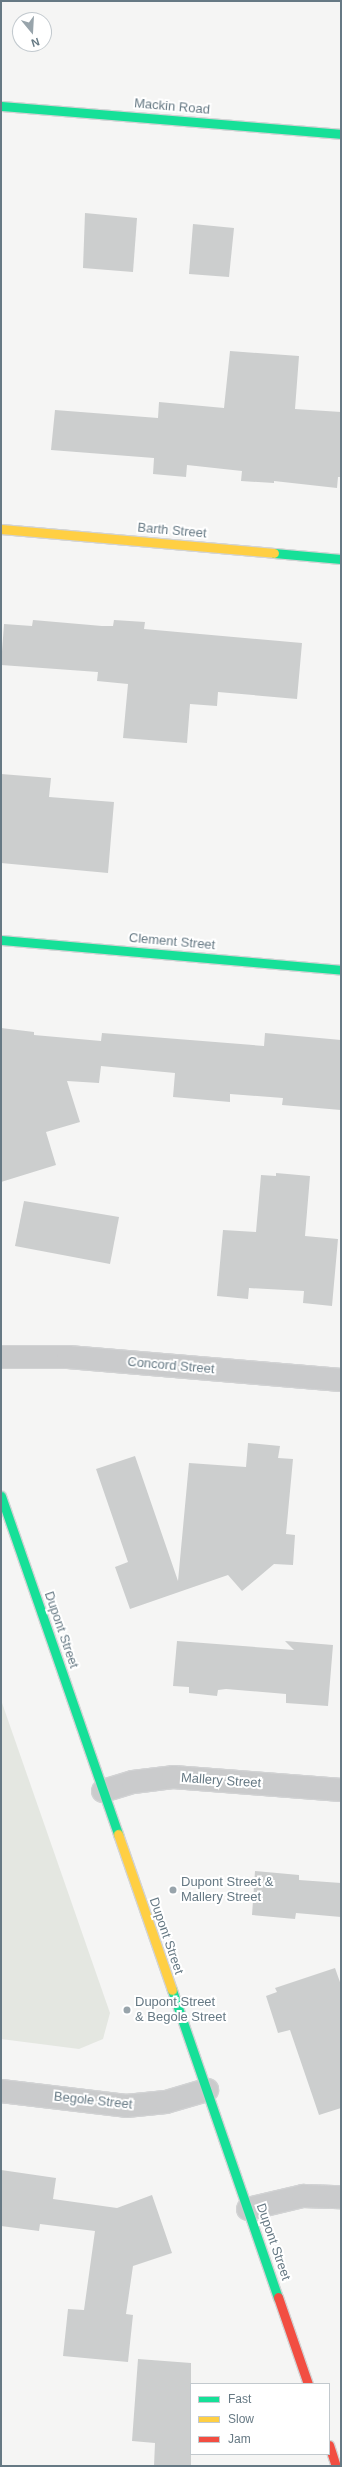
<!DOCTYPE html>
<html>
<head>
<meta charset="utf-8">
<style>
	body { margin:0 }
	#map { position:relative; width:342px; height:2467px; overflow:hidden; background:#f5f5f4; font-family:Arial,sans-serif }
	div>[style] { position:absolute }
	.green>* { inset:0; background:#e4e7e1 }
	.building>* { inset:0; background:#cccece }
	.roads { filter:drop-shadow(1px 0 #d2d3d4) drop-shadow(-1px 0 #d2d3d4) drop-shadow(0 1px #d2d3d4) drop-shadow(0 -1px #d2d3d4) }
	.street>* { height:22px; margin:-11px; padding:0 11px; transform-origin:11px; border-radius:11px; background:#cacbcc }
	.fast>* { height:9px; margin:-4.5px; padding:0 4.5px; transform-origin:4.5px; border-radius:4.5px; background:#16e098 }
	.slow>* { height:9px; margin:-4.5px; padding:0 4.5px; transform-origin:4.5px; border-radius:4.5px; background:#ffcf43 }
	.jam>* { height:9px; margin:-4.5px; padding:0 4.5px; transform-origin:4.5px; border-radius:4.5px; background:#f24e42 }
	.dots>* { width:11px; height:11px; translate:-50% -50%; box-sizing:border-box; border:2px solid #fff; border-radius:50% }
	span { translate:-50% -50%; white-space:nowrap; text-align:center; line-height:1.15; -webkit-text-stroke:4px #fff; paint-order:stroke }
	.street-label { font-size:13px; color:#667984 }
	.poi-label { font-size:13px; color:#667984 }
	.left { translate:0 -50%; text-align:left }
	.frame { position:absolute; inset:0; border:2px solid #667984; pointer-events:none }
	.legend { position:absolute; left:190px; top:2383px; width:140px; height:72px; box-sizing:border-box; background:#fff; border:1px solid #c2c9ce; margin:0; padding:5px 7px; list-style:none; font-size:12px; color:#667984 }
	.legend li { display:flex; align-items:center; gap:8px; height:20px }
	.legend b { width:20px; border:1px solid #c2c9ce }
	.north { position:absolute; left:12px; top:12px; width:40px; height:40px; box-sizing:border-box; background:#fff; border:1px solid #c2c9ce; border-radius:50%; rotate:162deg; font-size:11px; font-weight:700; line-height:16px; text-align:center; color:#667984 }
	.north::after { content:''; display:block; margin:auto; width:14px; height:18px; background:#98a4ab; clip-path:polygon(50% 0,100% 100%,50% 72%,0 100%) }
</style>
</head>
<body>
<div id="map">
	<div class="green">
		<i style="clip-path:polygon(1px 1700px,110px 2013px,103px 2039px,79px 2049px,1px 2039px)"></i>
	</div>
	<div class="building">
		<i style="clip-path:polygon(85px 213px,137px 218px,133px 272px,83px 268px)"></i>
		<i style="clip-path:polygon(193px 224px,234px 228px,229px 277px,189px 274px)"></i>
		<i style="clip-path:polygon(230px 351px,299px 356px,295px 409px,341px 412px,341px 477px,338px 477px,337px 488px,274px 481px,274px 483px,241px 481px,242px 471px,187px 465px,186px 477px,153px 474px,154px 458px,51px 450px,55px 410px,158px 418px,159px 402px,224px 408px)"></i>
		<i style="clip-path:polygon(33px 620px,102px 626px,113px 626px,114px 620px,145px 622px,144px 629px,302px 643px,297px 699px,218px 692px,217px 706px,190px 704px,187px 743px,123px 738px,128px 684px,97px 681px,98px 672px,1px 665px,4px 624px,32px 626px)"></i>
		<i style="clip-path:polygon(1px 774px,51px 778px,49px 797px,114px 802px,108px 873px,1px 863px)"></i>
		<i style="clip-path:polygon(1px 1028px,34px 1032px,34px 1035px,101px 1041px,102px 1033px,264px 1046px,265px 1033px,341px 1040px,341px 1110px,282px 1105px,283px 1098px,230px 1094px,230px 1102px,173px 1097px,175px 1073px,101px 1066px,99px 1083px,67px 1081px,80px 1122px,46px 1132px,56px 1165px,1px 1182px)"></i>
		<i style="clip-path:polygon(276px 1173px,310px 1176px,305px 1236px,338px 1239px,332px 1306px,303px 1303px,304px 1291px,249px 1288px,248px 1299px,217px 1296px,223px 1230px,256px 1232px,261px 1175px,276px 1176px)"></i>
		<i style="clip-path:polygon(24px 1201px,119px 1217px,110px 1264px,15px 1246px)"></i>
		<i style="clip-path:polygon(248px 1443px,280px 1446px,278px 1458px,293px 1459px,286px 1534px,295px 1535px,293px 1565px,274px 1564px,242px 1591px,228px 1575px,130px 1609px,115px 1567px,128px 1562px,96px 1469px,135px 1456px,178px 1581px,189px 1463px,246px 1467px)"></i>
		<i style="clip-path:polygon(177px 1641px,294px 1650px,285px 1641px,333px 1645px,328px 1706px,286px 1703px,286px 1694px,226px 1689px,218px 1690px,217px 1696px,189px 1693px,189px 1687px,173px 1686px)"></i>
		<i style="clip-path:polygon(255px 1871px,299px 1875px,299px 1880px,341px 1883px,341px 1917px,296px 1913px,295px 1919px,252px 1915px)"></i>
		<i style="clip-path:polygon(335px 1968px,341px 1985px,341px 2108px,319px 2115px,290px 2030px,278px 2033px,266px 1996px,277px 1992px,275px 1988px)"></i>
		<i style="clip-path:polygon(1px 2170px,56px 2178px,53px 2199px,117px 2208px,152px 2195px,172px 2253px,133px 2266px,126px 2314px,133px 2315px,128px 2362px,63px 2356px,68px 2309px,84px 2310px,95px 2231px,40px 2224px,39px 2231px,1px 2226px)"></i>
		<i style="clip-path:polygon(138px 2359px,191px 2363px,191px 2466px,154px 2466px,155px 2443px,132px 2441px)"></i>
	</div>
	<div class="roads">
		<div class="street">
			<i style="left:1px;top:1357px;width:67px"></i>
			<i style="left:68px;top:1357px;width:274px;rotate:4.8deg"></i>
			<i style="left:103px;top:1791px;width:31px;rotate:-17deg"></i>
			<i style="left:133px;top:1782px;width:40px;rotate:-7.1deg"></i>
			<i style="left:173px;top:1777px;width:169px;rotate:4.4deg"></i>
			<i style="left:1px;top:2091px;width:126px;rotate:6.8deg"></i>
			<i style="left:126px;top:2106px;width:40px;rotate:-5.7deg"></i>
			<i style="left:166px;top:2102px;width:43px;rotate:-16.3deg"></i>
			<i style="left:248px;top:2209px;width:57px;rotate:-13.3deg"></i>
			<i style="left:303px;top:2196px;width:38px;rotate:2deg"></i>
		</div>
		<div class="fast">
			<i style="left:1px;top:106px;width:341px;rotate:4.7deg"></i>
			<i style="left:274px;top:553px;width:67px;rotate:5.1deg"></i>
			<i style="left:1px;top:940px;width:341px;rotate:5deg"></i>
			<i style="left:1px;top:1496px;width:358px;rotate:70.9deg"></i>
			<i style="left:172px;top:1990px;width:325px;rotate:71deg"></i>
		</div>
		<div class="slow">
			<i style="left:1px;top:529px;width:274px;rotate:5deg"></i>
			<i style="left:118px;top:1834px;width:165px;rotate:70.9deg"></i>
		</div>
		<div class="jam">
			<i style="left:278px;top:2297px;width:92px;rotate:71deg"></i>
			<i style="left:329px;top:2445px;width:22px;rotate:72deg"></i>
		</div>
	</div>
	<div class="dots">
		<i style="left:173px;top:1890px;background:#98a4ab"></i>
		<i style="left:127px;top:2010px;background:#98a4ab"></i>
	</div>
	<div class="street-label">
		<span style="left:172px;top:107px;rotate:5deg">Mackin Road</span>
		<span style="left:172px;top:531px;rotate:5deg">Barth Street</span>
		<span style="left:172px;top:942px;rotate:5deg">Clement Street</span>
		<span style="left:171px;top:1366px;rotate:5deg">Concord Street</span>
		<span style="left:61px;top:1630px;rotate:71deg">Dupont Street</span>
		<span style="left:221px;top:1781px;rotate:4deg">Mallery Street</span>
		<span style="left:166px;top:1936px;rotate:71deg">Dupont Street</span>
		<span style="left:93px;top:2101px;rotate:6deg">Begole Street</span>
		<span style="left:273px;top:2242px;rotate:71deg">Dupont Street</span>
	</div>
	<div class="poi-label">
		<span class="left" style="left:181px;top:1890px">Dupont Street &amp;<br>Mallery Street</span>
		<span class="left" style="left:135px;top:2010px">Dupont Street<br>&amp; Begole Street</span>
	</div>
	<div class="frame"></div>
	<ul class="legend">
	<li><b style="height:5px;background:#16e098"></b>Fast</li>
	<li><b style="height:5px;background:#ffcf43"></b>Slow</li>
	<li><b style="height:5px;background:#f24e42"></b>Jam</li>
	</ul>
	<div class="north">N</div>
</div>
</body>
</html>
